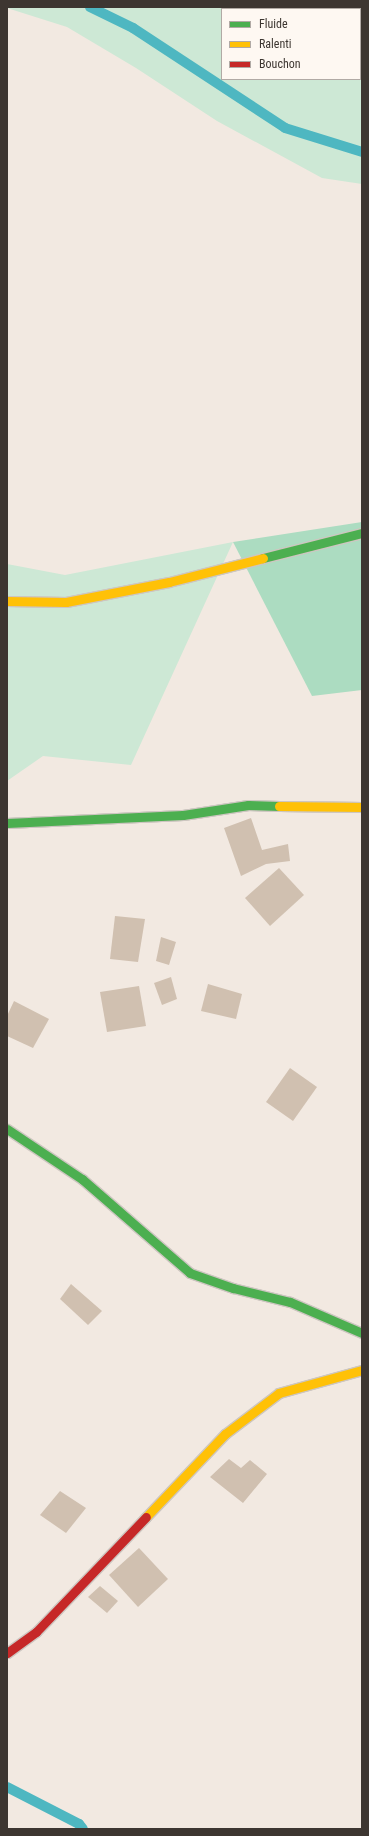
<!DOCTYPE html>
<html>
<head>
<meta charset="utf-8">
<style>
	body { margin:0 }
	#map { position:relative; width:369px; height:1836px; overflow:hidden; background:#f2e9e1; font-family:"Roboto Condensed",sans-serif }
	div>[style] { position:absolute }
	.green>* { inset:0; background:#cde8d5 }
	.forest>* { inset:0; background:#acdcc1 }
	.stream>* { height:10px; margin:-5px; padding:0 5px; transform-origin:5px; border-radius:5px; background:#4eb7c1 }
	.building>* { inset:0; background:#d0c0b0 }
	.roads { filter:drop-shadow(1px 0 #cdc6c0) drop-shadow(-1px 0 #cdc6c0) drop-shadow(0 1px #cdc6c0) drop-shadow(0 -1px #cdc6c0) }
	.fast>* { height:9px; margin:-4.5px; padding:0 4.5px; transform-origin:4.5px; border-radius:4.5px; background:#4caf50 }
	.slow>* { height:9px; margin:-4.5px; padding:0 4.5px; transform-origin:4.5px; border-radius:4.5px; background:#ffc107 }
	.jam>* { height:9px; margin:-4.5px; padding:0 4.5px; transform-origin:4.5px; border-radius:4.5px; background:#c62828 }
	span { translate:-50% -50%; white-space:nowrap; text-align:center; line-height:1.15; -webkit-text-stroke:3px #fef8f2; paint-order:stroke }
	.frame { position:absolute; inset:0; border:8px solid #3d3631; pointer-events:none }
	.legend { position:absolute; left:221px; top:8px; width:140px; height:72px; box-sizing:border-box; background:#fef8f2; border:1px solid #b1aaa5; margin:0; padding:5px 7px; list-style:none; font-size:12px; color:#3d3631 }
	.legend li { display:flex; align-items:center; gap:8px; height:20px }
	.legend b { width:20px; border:1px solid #b1aaa5 }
</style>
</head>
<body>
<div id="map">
	<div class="green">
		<i style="clip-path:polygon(255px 7px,272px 9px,222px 9px,222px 79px,360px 79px,360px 21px,362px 22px,362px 184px,322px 178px,217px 121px,136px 68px,67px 27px,7px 8px)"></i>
		<i style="clip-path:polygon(233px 542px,131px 765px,43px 756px,7px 781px,7px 564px,65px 575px)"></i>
	</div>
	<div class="forest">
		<i style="clip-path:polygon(362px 522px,362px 690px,312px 696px,233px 542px)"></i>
	</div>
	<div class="stream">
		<i style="left:90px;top:7px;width:48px;rotate:26deg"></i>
		<i style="left:133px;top:28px;width:182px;rotate:33.3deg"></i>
		<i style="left:285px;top:128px;width:81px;rotate:17.3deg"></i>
		<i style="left:7px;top:1787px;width:81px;rotate:27.2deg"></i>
		<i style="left:79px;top:1824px;width:6px;rotate:51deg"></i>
	</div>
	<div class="building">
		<i style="clip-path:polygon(251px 818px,262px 850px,288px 844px,290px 861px,266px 864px,241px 876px,224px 828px)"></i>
		<i style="clip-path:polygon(279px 868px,304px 895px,270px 926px,245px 898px)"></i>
		<i style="clip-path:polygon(115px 916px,145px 919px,138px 962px,110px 959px)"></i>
		<i style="clip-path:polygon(161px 937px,176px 942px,169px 965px,156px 961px)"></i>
		<i style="clip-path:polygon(171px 977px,177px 999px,162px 1005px,154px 983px)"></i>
		<i style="clip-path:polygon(208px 984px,242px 994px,236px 1019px,201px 1011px)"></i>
		<i style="clip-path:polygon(139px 986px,146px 1026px,107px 1032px,100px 992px)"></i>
		<i style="clip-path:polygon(14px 1001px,49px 1019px,33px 1048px,7px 1036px,7px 1016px)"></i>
		<i style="clip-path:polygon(290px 1068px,317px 1087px,293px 1121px,266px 1102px)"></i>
		<i style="clip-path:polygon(71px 1284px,102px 1311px,88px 1325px,60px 1299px)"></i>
		<i style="clip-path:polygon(229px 1459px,241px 1468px,250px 1460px,267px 1474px,243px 1503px,210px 1477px)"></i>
		<i style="clip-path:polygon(60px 1491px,86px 1508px,66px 1533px,40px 1515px)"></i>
		<i style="clip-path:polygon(139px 1548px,168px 1579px,138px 1607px,109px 1575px)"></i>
		<i style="clip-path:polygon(100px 1586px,118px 1601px,107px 1613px,88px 1597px)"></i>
	</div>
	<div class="roads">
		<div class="fast">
			<i style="left:263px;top:558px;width:102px;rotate:-14.2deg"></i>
			<i style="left:7px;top:823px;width:176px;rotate:-2.6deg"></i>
			<i style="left:183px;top:815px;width:66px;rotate:-8.7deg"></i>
			<i style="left:248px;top:805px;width:31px;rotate:2deg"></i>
			<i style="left:7px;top:1129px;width:90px;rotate:33.7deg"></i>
			<i style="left:82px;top:1179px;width:143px;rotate:41deg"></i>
			<i style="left:190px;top:1273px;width:46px;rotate:19.2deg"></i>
			<i style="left:233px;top:1288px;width:59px;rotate:13.8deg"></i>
			<i style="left:290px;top:1302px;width:78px;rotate:23.3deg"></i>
		</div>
		<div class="slow">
			<i style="left:7px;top:601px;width:59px;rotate:1deg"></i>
			<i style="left:66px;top:602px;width:105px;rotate:-11deg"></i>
			<i style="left:169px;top:582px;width:97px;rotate:-14.3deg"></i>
			<i style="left:279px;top:806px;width:83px;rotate:0.7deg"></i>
			<i style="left:146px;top:1517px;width:115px;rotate:-46.4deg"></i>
			<i style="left:225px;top:1434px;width:68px;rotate:-37.2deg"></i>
			<i style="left:279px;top:1393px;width:86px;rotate:-15.5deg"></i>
		</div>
		<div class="jam">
			<i style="left:7px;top:1653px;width:36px;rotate:-36deg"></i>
			<i style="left:36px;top:1632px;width:159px;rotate:-46.3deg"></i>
		</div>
	</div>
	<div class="frame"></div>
	<ul class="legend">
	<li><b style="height:5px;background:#4caf50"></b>Fluide</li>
	<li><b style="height:5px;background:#ffc107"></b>Ralenti</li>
	<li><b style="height:5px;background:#c62828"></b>Bouchon</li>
	</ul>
</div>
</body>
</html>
